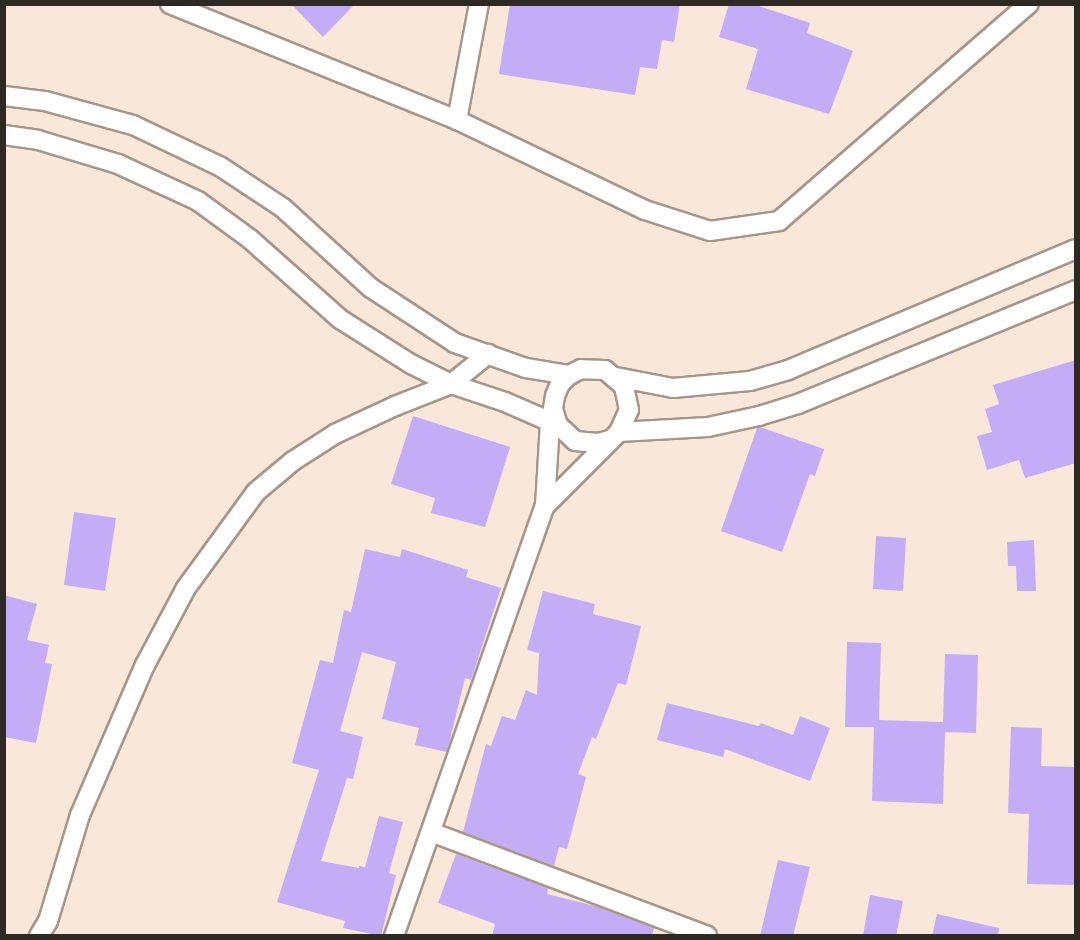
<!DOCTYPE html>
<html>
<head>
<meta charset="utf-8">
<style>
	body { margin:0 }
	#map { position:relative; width:1080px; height:940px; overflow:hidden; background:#f9e8da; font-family:"Space Grotesk",sans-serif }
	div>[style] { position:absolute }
	.building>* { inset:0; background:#c5acf6 }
	.roads { filter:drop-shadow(2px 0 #a59689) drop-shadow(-2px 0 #a59689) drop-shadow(0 2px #a59689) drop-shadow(0 -2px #a59689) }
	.street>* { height:18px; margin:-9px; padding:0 9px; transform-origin:9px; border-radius:9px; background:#fff }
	span { translate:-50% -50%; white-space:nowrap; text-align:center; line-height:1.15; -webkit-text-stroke:4.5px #fef7f2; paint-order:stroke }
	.frame { position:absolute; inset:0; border:6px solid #2f2924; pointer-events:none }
</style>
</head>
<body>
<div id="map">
	<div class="building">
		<i style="clip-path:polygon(291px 4px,355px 4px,323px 37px)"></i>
		<i style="clip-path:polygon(510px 4px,680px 4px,674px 42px,662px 40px,657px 69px,640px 67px,635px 95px,499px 74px)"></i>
		<i style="clip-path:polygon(729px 4px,753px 4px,810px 23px,807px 33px,853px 51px,829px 114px,746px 89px,758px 49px,719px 37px)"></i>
		<i style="clip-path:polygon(1076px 360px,1076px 463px,1025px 478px,1019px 460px,987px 470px,977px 436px,992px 432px,985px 409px,999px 404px,993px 385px)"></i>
		<i style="clip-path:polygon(413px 416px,510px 447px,485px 527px,431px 513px,435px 498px,391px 484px)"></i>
		<i style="clip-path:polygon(760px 427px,824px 449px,815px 476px,810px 474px,782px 552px,721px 531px,757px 428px)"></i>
		<i style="clip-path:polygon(74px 512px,116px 518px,105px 591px,64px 585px)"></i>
		<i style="clip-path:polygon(876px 536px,906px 538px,903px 591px,873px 589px)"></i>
		<i style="clip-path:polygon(1034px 540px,1036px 591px,1017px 591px,1016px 566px,1008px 566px,1007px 542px)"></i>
		<i style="clip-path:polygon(365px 549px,400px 557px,402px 549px,468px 570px,466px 577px,501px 588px,471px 680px,465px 678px,447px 752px,415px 745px,419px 728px,382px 719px,396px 662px,362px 652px,340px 731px,363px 737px,353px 779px,347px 778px,321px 861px,359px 868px,359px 866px,365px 867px,379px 816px,403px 822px,389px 873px,396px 875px,381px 936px,343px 928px,345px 921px,277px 902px,319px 770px,292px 763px,320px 660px,333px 663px,344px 610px,351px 612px)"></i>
		<i style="clip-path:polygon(543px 591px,595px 604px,593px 614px,641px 626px,626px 685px,618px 683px,596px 739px,592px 737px,578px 774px,586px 777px,567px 849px,559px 847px,554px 866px,463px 832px,486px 744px,491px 746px,502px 716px,515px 720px,526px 690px,537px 695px,539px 653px,527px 650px)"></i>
		<i style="clip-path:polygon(4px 595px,37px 604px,27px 640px,49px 645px,45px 663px,52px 664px,36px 743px,4px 737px)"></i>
		<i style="clip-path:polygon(847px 642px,881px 643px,879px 720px,943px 722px,945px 654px,978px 655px,976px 733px,945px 732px,943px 804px,872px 801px,874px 727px,845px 727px)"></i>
		<i style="clip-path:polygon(667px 703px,759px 726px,761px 723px,793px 735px,800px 716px,830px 728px,810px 781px,725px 749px,723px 757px,657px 740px)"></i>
		<i style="clip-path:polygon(1011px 727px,1042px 728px,1041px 766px,1076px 767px,1076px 885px,1027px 884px,1029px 814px,1008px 813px)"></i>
		<i style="clip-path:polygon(456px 854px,548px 888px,547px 894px,595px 906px,654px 928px,652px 936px,492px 936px,495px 924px,438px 903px)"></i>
		<i style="clip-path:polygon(778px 860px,810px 867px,793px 936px,760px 936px)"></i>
		<i style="clip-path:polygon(870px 895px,903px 901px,896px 936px,863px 936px)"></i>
		<i style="clip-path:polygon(937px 914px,999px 928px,998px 936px,932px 936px)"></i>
	</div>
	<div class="roads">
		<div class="street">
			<i style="left:170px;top:4px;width:310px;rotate:22deg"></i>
			<i style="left:457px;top:120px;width:208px;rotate:25.6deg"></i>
			<i style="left:645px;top:210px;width:68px;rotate:17.9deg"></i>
			<i style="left:710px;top:231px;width:70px;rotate:-8.2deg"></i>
			<i style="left:779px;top:221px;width:331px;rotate:-41deg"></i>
			<i style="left:4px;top:96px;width:41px;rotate:7deg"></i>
			<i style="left:45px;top:101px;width:91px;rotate:15.3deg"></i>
			<i style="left:133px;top:125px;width:98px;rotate:25.5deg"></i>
			<i style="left:221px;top:167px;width:74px;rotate:33.5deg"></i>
			<i style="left:283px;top:208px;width:119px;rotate:42.3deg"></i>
			<i style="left:371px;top:288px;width:100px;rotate:33.2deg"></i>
			<i style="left:455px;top:343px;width:75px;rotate:19.4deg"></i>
			<i style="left:526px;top:368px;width:44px;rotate:9.2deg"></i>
			<i style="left:457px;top:120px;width:118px;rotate:-79.3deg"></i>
			<i style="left:4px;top:135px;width:34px;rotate:8deg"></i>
			<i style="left:38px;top:140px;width:84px;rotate:16.7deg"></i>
			<i style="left:118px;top:164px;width:88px;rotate:24.8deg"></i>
			<i style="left:198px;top:201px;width:64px;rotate:36.2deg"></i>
			<i style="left:250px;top:239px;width:120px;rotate:41.6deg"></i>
			<i style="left:340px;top:319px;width:84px;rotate:32.4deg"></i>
			<i style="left:411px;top:364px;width:45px;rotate:26.6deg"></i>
			<i style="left:451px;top:384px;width:57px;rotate:18.4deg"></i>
			<i style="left:505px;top:402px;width:58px;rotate:23.5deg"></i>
			<i style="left:616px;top:377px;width:58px;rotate:10.9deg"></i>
			<i style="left:673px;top:388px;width:77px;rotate:-5.2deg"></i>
			<i style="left:750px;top:381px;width:40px;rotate:-16deg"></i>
			<i style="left:788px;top:370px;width:312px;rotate:-22.8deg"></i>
			<i style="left:553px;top:409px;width:13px;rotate:103deg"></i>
			<i style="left:550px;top:422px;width:84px;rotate:93.4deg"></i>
			<i style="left:545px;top:506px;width:105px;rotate:-45deg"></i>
			<i style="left:619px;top:432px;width:24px;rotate:-66deg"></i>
			<i style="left:629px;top:410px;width:25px;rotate:-102deg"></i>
			<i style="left:624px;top:386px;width:25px;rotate:-140deg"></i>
			<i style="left:605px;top:370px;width:24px;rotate:-178deg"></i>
			<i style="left:581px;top:369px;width:13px;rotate:153deg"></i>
			<i style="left:569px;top:375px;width:13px;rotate:135deg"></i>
			<i style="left:560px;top:384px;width:13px;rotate:113deg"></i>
			<i style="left:555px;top:396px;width:13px;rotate:99deg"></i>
			<i style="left:553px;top:409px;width:17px;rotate:73deg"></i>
			<i style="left:558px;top:425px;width:23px;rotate:43deg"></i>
			<i style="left:575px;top:441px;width:23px;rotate:5deg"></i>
			<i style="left:598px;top:443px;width:12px;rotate:-14deg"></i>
			<i style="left:619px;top:432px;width:89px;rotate:-3.2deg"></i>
			<i style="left:708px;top:427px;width:52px;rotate:-12.2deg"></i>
			<i style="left:759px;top:416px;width:41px;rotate:-17.1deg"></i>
			<i style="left:798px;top:404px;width:300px;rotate:-22.3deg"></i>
			<i style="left:431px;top:832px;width:295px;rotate:20.6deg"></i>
			<i style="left:39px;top:936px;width:17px;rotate:-59deg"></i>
			<i style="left:48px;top:921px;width:111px;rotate:-73.2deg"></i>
			<i style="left:80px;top:815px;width:163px;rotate:-66.6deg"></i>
			<i style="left:145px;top:665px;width:87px;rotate:-62deg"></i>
			<i style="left:186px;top:588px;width:119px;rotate:-53.9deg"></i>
			<i style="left:256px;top:492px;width:48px;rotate:-40deg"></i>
			<i style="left:293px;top:461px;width:50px;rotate:-32.7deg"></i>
			<i style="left:335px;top:434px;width:66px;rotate:-25deg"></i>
			<i style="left:395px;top:406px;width:60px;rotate:-21.4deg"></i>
			<i style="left:451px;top:384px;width:48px;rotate:-39deg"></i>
			<i style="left:394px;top:936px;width:456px;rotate:-70.7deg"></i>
		</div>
	</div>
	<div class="frame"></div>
</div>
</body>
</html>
